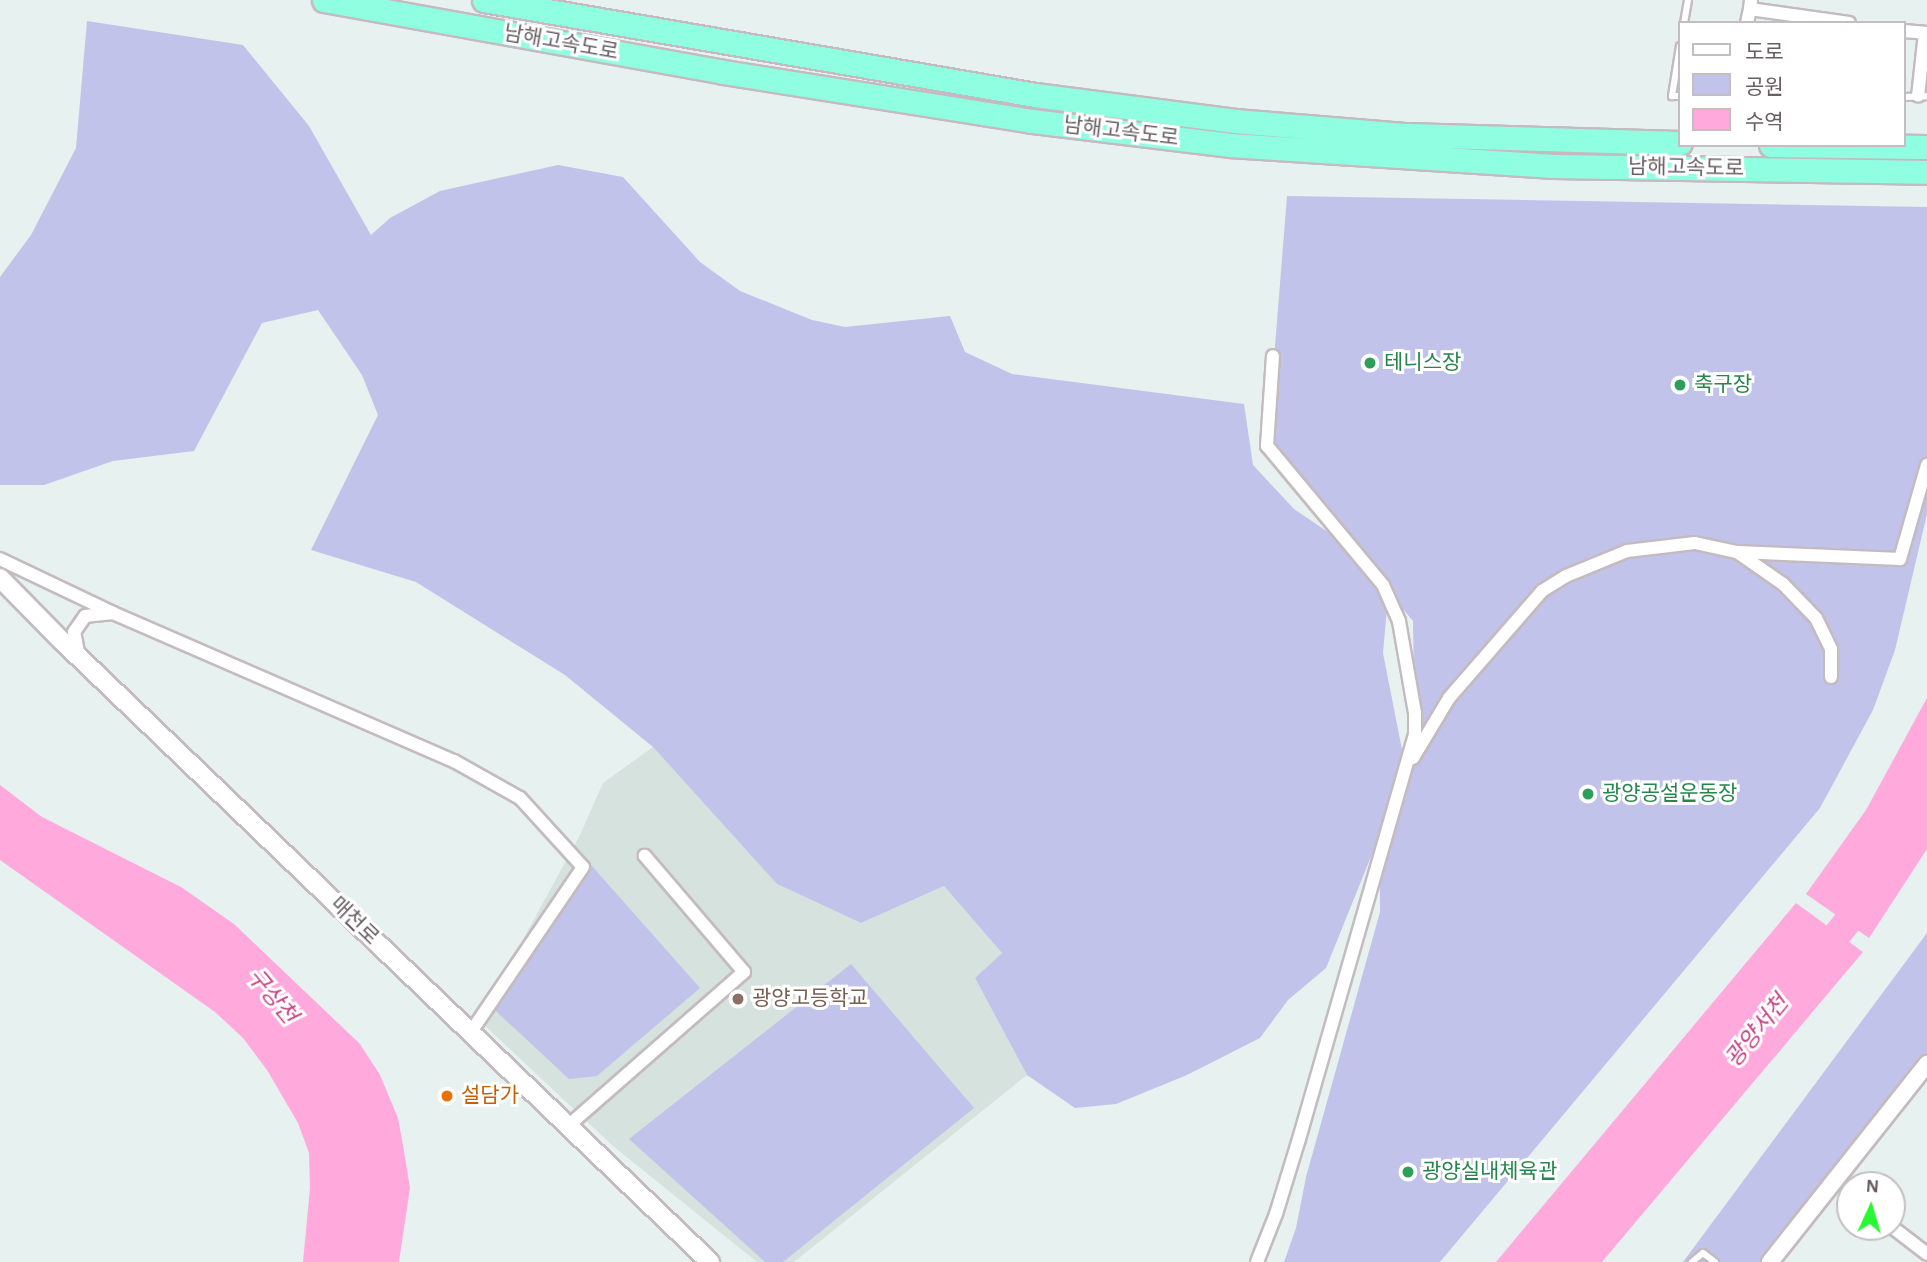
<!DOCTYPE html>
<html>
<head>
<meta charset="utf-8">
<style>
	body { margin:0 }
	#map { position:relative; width:1927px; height:1262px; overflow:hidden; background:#e7f1ef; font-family:"Alegreya Sans","Noto Sans KR",sans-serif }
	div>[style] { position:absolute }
	.education>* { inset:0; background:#d5e2de }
	.green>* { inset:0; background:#c2c3ea }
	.water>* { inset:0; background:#ffa9dc }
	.river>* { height:28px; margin:-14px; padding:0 14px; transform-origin:14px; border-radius:14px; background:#ffa9dc }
	.roads { filter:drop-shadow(2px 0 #c3bbbf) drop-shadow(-2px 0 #c3bbbf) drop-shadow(0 2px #c3bbbf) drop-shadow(0 -2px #c3bbbf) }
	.service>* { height:6px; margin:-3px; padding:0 3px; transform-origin:3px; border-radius:3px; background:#fff }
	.minor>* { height:12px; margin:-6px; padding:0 6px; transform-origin:6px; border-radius:6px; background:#fff }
	.tertiary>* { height:16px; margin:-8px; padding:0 8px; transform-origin:8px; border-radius:8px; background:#fff }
	.secondary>* { height:18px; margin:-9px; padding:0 9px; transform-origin:9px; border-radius:9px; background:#fff }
	.motorway>* { height:23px; margin:-11.5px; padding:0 11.5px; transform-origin:11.5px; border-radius:11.5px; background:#90ffe1 }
	.dots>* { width:19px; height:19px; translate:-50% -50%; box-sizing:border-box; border:4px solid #fff; border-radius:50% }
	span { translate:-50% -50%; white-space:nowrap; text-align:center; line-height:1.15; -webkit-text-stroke:6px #fff; paint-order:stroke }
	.street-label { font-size:21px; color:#685e63 }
	.leisure-label { font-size:21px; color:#27864d }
	.left { translate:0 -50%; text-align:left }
	.education-label { font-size:21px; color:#785e54 }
	.food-label { font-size:21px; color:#c56008 }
	.water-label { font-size:23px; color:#c44082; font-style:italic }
	.legend { position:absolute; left:1678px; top:21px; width:228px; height:126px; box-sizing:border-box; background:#fff; border:2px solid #c3bfc1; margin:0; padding:9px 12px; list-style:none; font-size:21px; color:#685e63 }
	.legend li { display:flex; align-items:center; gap:14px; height:35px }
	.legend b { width:35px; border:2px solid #c3bfc1 }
	.north { position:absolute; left:1836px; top:1171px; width:70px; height:70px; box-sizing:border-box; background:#fff; border:2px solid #c3bfc1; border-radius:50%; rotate:4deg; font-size:19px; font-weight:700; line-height:28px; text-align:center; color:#685e63 }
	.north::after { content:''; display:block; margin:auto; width:24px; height:32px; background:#29f634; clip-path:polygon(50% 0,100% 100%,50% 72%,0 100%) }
</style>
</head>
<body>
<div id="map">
	<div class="education">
		<i style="clip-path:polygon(653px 747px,777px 884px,861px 923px,944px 886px,1002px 953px,975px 978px,1027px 1075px,794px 1262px,757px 1262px,613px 1146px,479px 1020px,580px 835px,603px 783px)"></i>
	</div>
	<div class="green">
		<i style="clip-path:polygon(87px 21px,243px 45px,309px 126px,371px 235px,390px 218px,440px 191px,558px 165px,623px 177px,700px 262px,740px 291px,812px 320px,845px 327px,950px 316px,965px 352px,1012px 374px,1244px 404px,1253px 465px,1294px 509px,1350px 547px,1267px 446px,1287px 196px,1927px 207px,1927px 514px,1895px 650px,1873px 710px,1820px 808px,1440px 1262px,1284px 1262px,1296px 1228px,1306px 1177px,1380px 912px,1380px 853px,1415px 758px,1413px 621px,1364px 563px,1388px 597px,1383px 653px,1406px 770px,1326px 968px,1288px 1000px,1260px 1038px,1187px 1075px,1116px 1104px,1075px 1108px,1027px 1075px,975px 978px,1002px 953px,944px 886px,861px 923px,777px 884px,653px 747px,565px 675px,416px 582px,311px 550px,378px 415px,362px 375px,318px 310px,262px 323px,194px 451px,113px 461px,44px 485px,0 485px,0 277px,31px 235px,76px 148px)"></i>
		<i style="clip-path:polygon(584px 857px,700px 988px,597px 1076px,569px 1079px,485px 1001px)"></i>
		<i style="clip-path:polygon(1927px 933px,1927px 1055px,1767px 1262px,1683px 1262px)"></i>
		<i style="clip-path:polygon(851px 964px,974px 1108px,783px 1262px,765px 1262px,629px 1139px)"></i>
	</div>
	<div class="water">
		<i style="clip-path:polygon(1927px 698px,1927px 849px,1869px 938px,1806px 894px,1866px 810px)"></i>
		<i style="clip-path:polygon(0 785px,42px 817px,181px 887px,234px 924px,360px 1044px,380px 1075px,398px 1118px,404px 1151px,410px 1188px,399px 1262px,303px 1262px,310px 1188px,309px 1153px,298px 1123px,267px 1070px,243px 1038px,215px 1012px,0 860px)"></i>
		<i style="clip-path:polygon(1796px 903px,1863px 952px,1602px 1262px,1496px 1262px)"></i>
	</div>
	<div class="river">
		<i style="left:1814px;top:963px;width:89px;rotate:-50.9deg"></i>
	</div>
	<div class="roads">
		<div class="service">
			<i style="left:1684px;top:23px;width:23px;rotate:-80deg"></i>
			<i style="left:1680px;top:46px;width:51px;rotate:99.1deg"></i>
			<i style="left:1672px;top:96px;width:8px"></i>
			<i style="left:1904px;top:97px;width:23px;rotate:-2deg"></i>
			<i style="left:1692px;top:1262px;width:14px;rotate:-39deg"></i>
			<i style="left:1703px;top:1253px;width:15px;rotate:37deg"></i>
		</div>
		<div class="minor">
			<i style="left:1751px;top:0;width:9px;rotate:96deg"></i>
			<i style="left:1750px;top:9px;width:100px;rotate:8deg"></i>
			<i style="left:1747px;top:23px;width:14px;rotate:-78deg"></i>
			<i style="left:1904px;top:31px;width:21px;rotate:5deg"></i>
			<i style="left:1925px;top:33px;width:63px;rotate:96.3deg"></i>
			<i style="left:1738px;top:552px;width:162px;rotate:2.5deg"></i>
			<i style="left:1900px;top:559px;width:98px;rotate:-74deg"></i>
			<i style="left:0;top:559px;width:125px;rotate:25.5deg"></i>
			<i style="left:113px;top:613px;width:372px;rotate:23.5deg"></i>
			<i style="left:454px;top:761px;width:76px;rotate:29.3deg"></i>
			<i style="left:520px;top:798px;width:93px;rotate:47.6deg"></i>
			<i style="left:583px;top:867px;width:199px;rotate:124.2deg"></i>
			<i style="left:79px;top:657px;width:25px;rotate:-101deg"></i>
			<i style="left:74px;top:632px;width:19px;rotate:-55deg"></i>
			<i style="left:85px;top:616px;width:28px;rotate:-6deg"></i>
			<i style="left:1413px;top:758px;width:70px;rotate:-59deg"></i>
			<i style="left:1449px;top:698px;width:142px;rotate:-49deg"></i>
			<i style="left:1542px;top:591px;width:28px;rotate:-32deg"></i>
			<i style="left:1566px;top:576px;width:66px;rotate:-22.3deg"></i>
			<i style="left:1627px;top:551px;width:68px;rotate:-6.7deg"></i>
			<i style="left:1695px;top:543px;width:43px;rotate:12.1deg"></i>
			<i style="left:1737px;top:552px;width:56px;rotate:34.8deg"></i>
			<i style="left:1783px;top:584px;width:47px;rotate:45.9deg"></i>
			<i style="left:1816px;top:618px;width:34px;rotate:64deg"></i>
			<i style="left:1831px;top:649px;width:28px;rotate:90deg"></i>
			<i style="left:568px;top:1126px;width:234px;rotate:-41.2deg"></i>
			<i style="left:744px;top:972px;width:153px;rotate:-130.5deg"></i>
			<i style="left:1892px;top:1227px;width:44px;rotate:37.6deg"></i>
			<i style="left:1257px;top:1262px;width:52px;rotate:-68.4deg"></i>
			<i style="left:1276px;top:1214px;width:78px;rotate:-73deg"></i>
			<i style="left:1299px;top:1139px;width:420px;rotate:-74deg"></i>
			<i style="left:1415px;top:735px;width:22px;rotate:-90deg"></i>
			<i style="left:1415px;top:713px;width:93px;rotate:-99.9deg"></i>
			<i style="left:1399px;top:621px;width:39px;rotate:-114deg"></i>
			<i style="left:1383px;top:585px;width:181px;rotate:-129.8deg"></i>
			<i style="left:1267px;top:446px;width:90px;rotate:-86.2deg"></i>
		</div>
		<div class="tertiary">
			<i style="left:1770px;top:1262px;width:253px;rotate:-51.6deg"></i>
		</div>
		<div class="secondary">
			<i style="left:0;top:578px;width:87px;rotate:45.5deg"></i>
			<i style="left:61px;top:640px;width:899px;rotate:43.78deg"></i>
		</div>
		<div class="motorway">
			<i style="left:324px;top:0;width:405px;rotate:10.2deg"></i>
			<i style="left:723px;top:72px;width:313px;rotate:9deg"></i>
			<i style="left:1032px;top:121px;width:199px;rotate:6.9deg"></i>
			<i style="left:1230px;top:145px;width:324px;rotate:3.7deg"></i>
			<i style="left:1553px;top:166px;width:374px;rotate:0.9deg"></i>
			<i style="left:484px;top:0;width:559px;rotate:9.78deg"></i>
			<i style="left:1035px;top:95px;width:202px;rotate:7.4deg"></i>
			<i style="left:1235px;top:121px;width:173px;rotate:4.7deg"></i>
			<i style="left:1407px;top:135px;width:273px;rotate:1.7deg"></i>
			<i style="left:1771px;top:145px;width:156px;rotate:0.7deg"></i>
		</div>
	</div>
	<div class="dots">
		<i style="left:1370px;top:363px;background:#2e9e5b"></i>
		<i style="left:1680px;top:385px;background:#2e9e5b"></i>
		<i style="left:1588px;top:794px;background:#2e9e5b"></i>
		<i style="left:738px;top:999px;background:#8d6e63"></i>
		<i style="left:447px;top:1096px;background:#e8710a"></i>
		<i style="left:1408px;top:1172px;background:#2e9e5b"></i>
	</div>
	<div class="street-label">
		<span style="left:561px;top:43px;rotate:10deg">남해고속도로</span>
		<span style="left:1121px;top:132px;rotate:7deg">남해고속도로</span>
		<span style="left:1686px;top:168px;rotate:1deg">남해고속도로</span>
		<span style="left:354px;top:921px;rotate:44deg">매천로</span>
	</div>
	<div class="leisure-label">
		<span class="left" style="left:1384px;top:363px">테니스장</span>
		<span class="left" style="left:1694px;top:385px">축구장</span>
		<span class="left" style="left:1602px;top:794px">광양공설운동장</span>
		<span class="left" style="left:1422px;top:1172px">광양실내체육관</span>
	</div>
	<div class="education-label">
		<span class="left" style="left:752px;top:999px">광양고등학교</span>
	</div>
	<div class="food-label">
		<span class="left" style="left:461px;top:1096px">설담가</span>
	</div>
	<div class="water-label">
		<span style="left:271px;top:997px;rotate:50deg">구상천</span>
		<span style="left:1758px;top:1032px;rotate:-51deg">광양서천</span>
	</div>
	<ul class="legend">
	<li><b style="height:9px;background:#fff"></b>도로</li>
	<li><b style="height:19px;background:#c2c3ea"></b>공원</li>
	<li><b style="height:19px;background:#ffa9dc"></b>수역</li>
	</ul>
	<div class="north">N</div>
</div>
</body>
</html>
